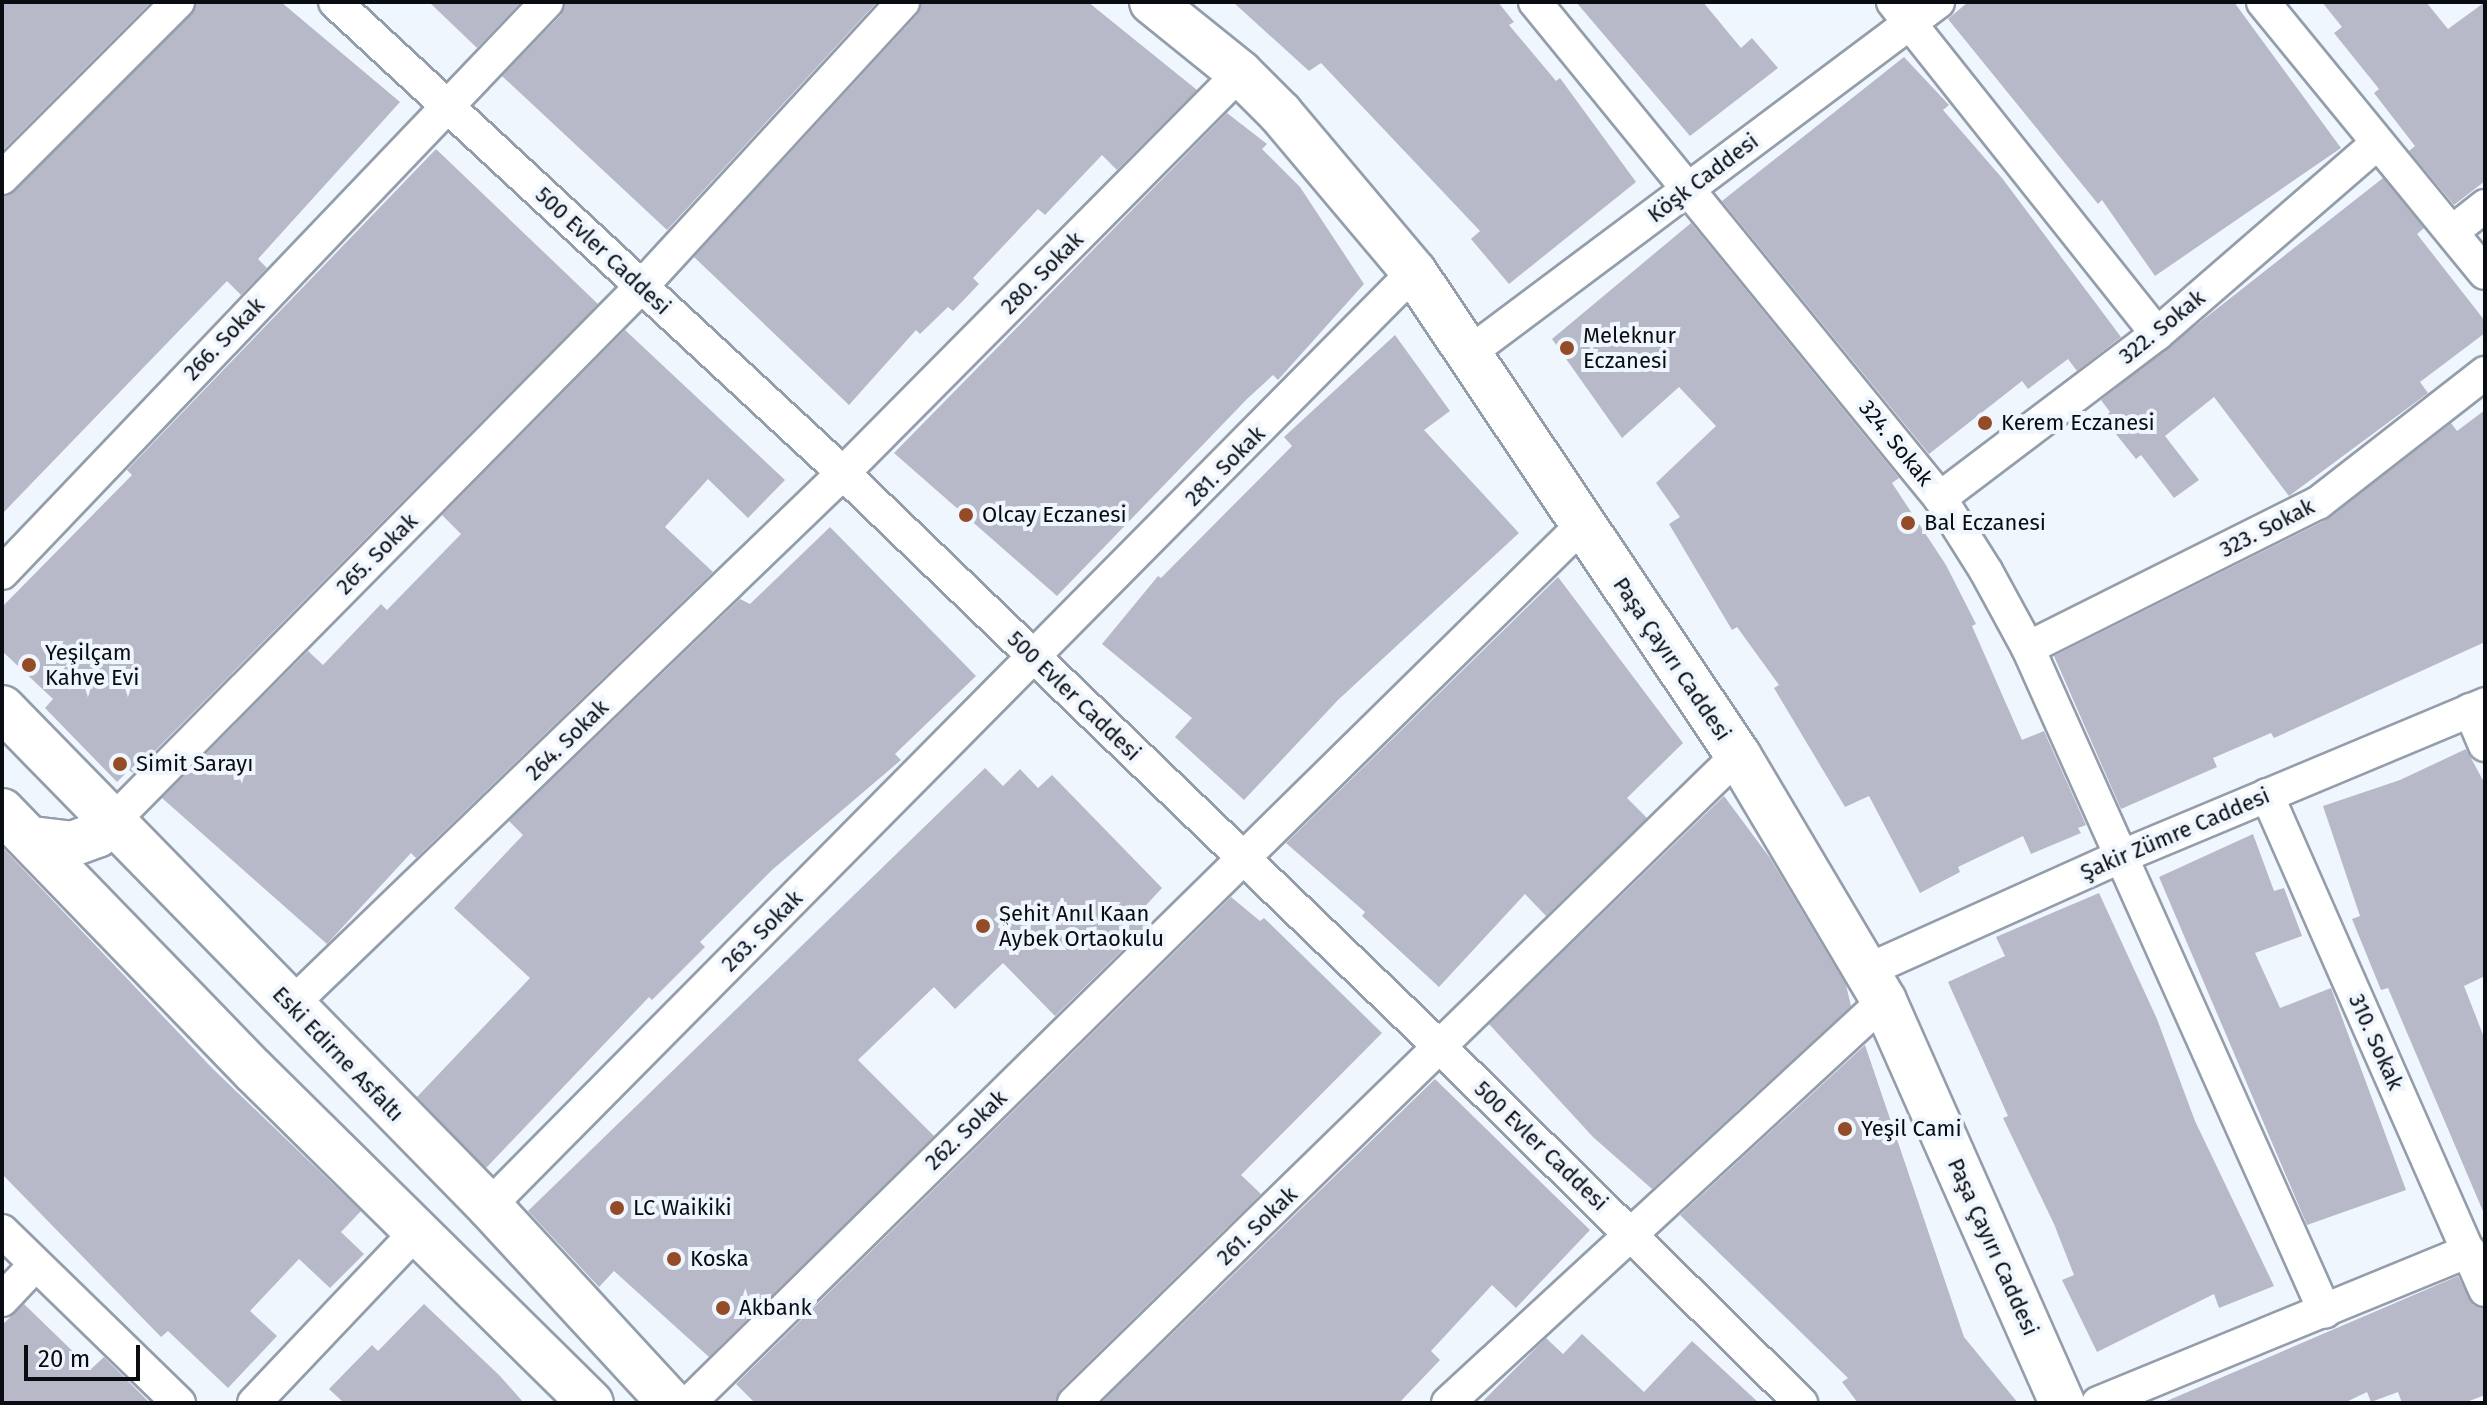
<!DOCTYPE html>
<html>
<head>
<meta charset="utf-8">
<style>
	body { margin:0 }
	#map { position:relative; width:2487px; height:1405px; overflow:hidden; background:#eff6fe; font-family:"Fira Sans",sans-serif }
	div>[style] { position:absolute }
	.building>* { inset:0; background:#b8b9c8 }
	.roads { filter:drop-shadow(2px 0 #949eab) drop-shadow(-2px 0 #949eab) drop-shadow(0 2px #949eab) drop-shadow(0 -2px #949eab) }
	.street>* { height:32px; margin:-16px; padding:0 16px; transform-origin:16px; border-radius:16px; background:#fff }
	.secondary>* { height:44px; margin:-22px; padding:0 22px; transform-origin:22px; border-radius:22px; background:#fff }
	.primary>* { height:44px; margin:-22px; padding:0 22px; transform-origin:22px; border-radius:22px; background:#fff }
	.dots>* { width:22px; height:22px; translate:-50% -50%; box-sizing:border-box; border:4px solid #eff6fe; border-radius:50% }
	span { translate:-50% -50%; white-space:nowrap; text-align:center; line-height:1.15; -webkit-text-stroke:8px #eff6fe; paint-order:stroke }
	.street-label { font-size:22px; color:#090c11 }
	.poi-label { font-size:22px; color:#090c11 }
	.left { translate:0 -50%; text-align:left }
	.frame { position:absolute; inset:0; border:4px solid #090c11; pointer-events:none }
	.scale { position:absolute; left:24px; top:1345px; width:116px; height:36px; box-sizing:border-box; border:4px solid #090c11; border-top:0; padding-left:10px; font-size:24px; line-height:28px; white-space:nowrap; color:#090c11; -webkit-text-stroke:6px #eff6fe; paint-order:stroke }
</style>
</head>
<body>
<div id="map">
	<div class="building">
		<i style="clip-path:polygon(2px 2px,151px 2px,2px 151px)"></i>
		<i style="clip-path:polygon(196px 2px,281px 2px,400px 102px,258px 259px,267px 268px,241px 295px,227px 281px,2px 514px,2px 196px,15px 191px,191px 15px)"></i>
		<i style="clip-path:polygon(429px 2px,521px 2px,477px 48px)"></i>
		<i style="clip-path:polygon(565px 2px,877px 2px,667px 230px,502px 76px,561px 15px)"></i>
		<i style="clip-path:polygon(921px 2px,1088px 2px,1197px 90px,1117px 170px,1102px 155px,1045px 215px,1038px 209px,973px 278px,979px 284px,953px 311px,948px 307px,920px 334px,916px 330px,849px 405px,694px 257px,917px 15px)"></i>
		<i style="clip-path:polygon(1233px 2px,1498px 2px,1514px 22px,1509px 25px,1556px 81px,1560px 78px,1636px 182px,1509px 284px,1471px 239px,1480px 231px,1321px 63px,1309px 71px)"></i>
		<i style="clip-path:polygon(1576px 2px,1703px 2px,1741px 48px,1752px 38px,1778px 68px,1690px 136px)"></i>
		<i style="clip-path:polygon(1968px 2px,2234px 2px,2341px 148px,2155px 276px,2102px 200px,2098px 204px,1948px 19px)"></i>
		<i style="clip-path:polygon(2322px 2px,2426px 2px,2448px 29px,2485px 2px,2485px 181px,2454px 205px,2409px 151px,2415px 146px,2374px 93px,2379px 89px,2334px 33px,2342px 27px)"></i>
		<i style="clip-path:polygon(1904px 57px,1949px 105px,1943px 110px,2002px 178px,2121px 337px,2077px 371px,2068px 359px,2028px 389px,2022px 381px,1929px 454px,1722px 201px)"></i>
		<i style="clip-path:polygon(1227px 113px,1267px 144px,1262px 149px,1300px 187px,1364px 284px,1278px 380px,1273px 375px,1247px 399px,1057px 596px,894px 453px)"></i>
		<i style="clip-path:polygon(436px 149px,598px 304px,133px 773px,129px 770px,117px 782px,45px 708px,53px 699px,2px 651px,2px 607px,132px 475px,127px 470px)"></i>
		<i style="clip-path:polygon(2383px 178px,2424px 228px,2417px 234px,2485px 321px,2485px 333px,2420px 382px,2428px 393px,2289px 496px,2214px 397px,2165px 436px,2199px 480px,2174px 498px,2141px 455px,2136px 459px,2103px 418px,2110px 412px,2101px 400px)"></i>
		<i style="clip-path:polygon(1691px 223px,1899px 478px,1892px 483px,1946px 565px,1976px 624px,1972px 626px,2022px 740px,2044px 731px,2086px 825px,2078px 828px,2081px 833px,2031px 854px,2023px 836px,1958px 867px,1960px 872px,1920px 893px,1869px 796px,1845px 807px,1774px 688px,1779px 685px,1737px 627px,1732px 630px,1669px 524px,1680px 517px,1656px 483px,1716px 426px,1679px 387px,1622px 438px,1552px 339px)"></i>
		<i style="clip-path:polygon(625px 330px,785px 480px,748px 518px,708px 479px,665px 527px,713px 572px,416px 858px,411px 853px,327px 944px,162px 798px,308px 651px,323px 665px,381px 604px,387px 610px,461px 534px,442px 515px)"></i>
		<i style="clip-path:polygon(1395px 335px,1450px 411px,1424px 430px,1519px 533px,1338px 700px,1244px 800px,1175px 737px,1192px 718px,1102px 644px,1158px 576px,1161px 578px,1292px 446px,1284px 437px)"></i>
		<i style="clip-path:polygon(2485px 410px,2485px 642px,2274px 738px,2271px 733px,2213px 758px,2217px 767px,2121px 809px,2054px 656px,2326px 520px,2451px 423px,2457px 431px)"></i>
		<i style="clip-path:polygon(830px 527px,976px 676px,895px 754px,901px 760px,772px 870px,700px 942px,705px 947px,652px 1000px,649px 997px,486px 1168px,417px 1097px,530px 978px,454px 908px,523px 835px,509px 821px,740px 599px,750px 604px)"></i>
		<i style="clip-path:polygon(1558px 577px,1683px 743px,1627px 798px,1647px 818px,1546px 916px,1525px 894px,1439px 987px,1362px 916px,1365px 912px,1286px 843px)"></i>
		<i style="clip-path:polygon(2466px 749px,2485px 784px,2485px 976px,2464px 986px,2485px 1040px,2485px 1216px,2388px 988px,2381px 990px,2352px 919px,2360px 916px,2323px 806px,2400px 780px)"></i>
		<i style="clip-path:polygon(985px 768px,1003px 786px,1020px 769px,1038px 788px,1052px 775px,1162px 888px,1137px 915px,1148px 925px,1055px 1016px,1003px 963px,955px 1009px,934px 987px,858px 1060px,934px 1136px,709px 1357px,614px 1271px,599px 1287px,528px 1211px)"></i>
		<i style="clip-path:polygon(1724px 796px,1770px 858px,1846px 985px,1851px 1006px,1652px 1189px,1593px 1137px,1489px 1024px)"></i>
		<i style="clip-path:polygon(2253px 834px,2274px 891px,2284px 888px,2302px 936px,2255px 953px,2280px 1008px,2331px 988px,2406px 1190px,2307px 1225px,2159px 877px)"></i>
		<i style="clip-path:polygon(2px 847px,213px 1069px,361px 1211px,341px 1232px,364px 1254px,330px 1288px,299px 1259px,250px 1311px,277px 1336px,228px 1388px,168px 1331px,161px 1337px,2px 1174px)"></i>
		<i style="clip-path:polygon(2099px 893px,2157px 1019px,2195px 1121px,2274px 1286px,2219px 1308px,2214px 1294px,2097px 1352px,2062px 1280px,2074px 1275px,2054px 1224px,2003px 1118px,2008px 1116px,1948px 982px,2005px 956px,1996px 937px)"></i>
		<i style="clip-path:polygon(1231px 897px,1260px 921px,1264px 918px,1382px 1033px,1241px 1175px,1261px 1194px,1061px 1389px,1056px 1403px,755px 1403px,736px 1384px)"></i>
		<i style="clip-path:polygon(1865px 1045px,1964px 1337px,2018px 1403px,1858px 1403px,1842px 1382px,1848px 1378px,1680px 1215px)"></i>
		<i style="clip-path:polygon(1435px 1079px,1590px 1230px,1516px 1308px,1492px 1285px,1431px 1351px,1440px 1360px,1399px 1403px,1101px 1403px)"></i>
		<i style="clip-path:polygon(2458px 1276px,2473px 1305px,2485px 1309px,2485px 1395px,2464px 1403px,2402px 1403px,2398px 1392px,2371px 1402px,2367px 1392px,2344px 1403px,2162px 1403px)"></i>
		<i style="clip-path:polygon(24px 1304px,91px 1369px,104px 1357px,150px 1403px,2px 1403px,2px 1325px)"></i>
		<i style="clip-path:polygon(424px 1304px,499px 1375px,524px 1403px,344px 1403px,329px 1389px,372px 1345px,378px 1351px)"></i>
		<i style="clip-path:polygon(1582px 1334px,1644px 1392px,1692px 1341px,1759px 1403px,1481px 1403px,1546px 1338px,1563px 1354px)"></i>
	</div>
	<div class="roads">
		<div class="street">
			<i style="left:335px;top:2px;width:693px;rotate:42.84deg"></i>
			<i style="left:843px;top:473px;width:830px;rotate:43.88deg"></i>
			<i style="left:1441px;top:1048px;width:506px;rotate:44.6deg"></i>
			<i style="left:1535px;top:2px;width:640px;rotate:50.77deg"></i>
			<i style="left:1940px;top:498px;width:86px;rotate:57.8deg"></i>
			<i style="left:1986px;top:571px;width:88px;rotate:61.4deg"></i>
			<i style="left:2028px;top:648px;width:727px;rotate:65.9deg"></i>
			<i style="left:1893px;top:2px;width:424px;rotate:51.5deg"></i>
			<i style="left:2263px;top:2px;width:350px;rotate:50.7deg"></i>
			<i style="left:2px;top:178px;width:249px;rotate:-45deg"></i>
			<i style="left:2452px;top:232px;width:42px;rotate:-38.2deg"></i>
			<i style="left:1469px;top:353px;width:586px;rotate:-36.81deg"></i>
			<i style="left:1940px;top:498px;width:272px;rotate:-37.1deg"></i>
			<i style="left:2157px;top:334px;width:289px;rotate:-40.9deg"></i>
			<i style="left:2px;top:573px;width:789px;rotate:-46.33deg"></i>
			<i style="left:2028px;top:648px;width:324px;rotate:-26.6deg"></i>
			<i style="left:2318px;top:503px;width:212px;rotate:-37.9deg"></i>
			<i style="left:2470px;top:710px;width:38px;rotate:67deg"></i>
			<i style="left:2267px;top:795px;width:541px;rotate:66.23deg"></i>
			<i style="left:112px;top:822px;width:754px;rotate:-45.32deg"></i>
			<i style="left:642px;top:286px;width:386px;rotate:-47.4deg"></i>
			<i style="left:1868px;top:970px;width:276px;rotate:-24.2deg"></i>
			<i style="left:2120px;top:857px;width:396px;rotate:-22.7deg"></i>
			<i style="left:290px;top:1006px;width:768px;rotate:-43.94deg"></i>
			<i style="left:843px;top:473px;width:564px;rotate:-45.22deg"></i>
			<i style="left:489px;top:1206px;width:1315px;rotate:-45.28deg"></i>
			<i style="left:2px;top:1231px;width:247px;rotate:44.2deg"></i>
			<i style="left:2px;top:1300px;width:48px;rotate:-46.7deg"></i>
			<i style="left:254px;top:1403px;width:236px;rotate:-46.5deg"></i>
			<i style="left:689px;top:1403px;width:1252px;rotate:-44.51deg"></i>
			<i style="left:1074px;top:1403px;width:928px;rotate:-44.3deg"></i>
			<i style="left:1448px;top:1403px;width:593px;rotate:-42.68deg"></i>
			<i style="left:2098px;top:1403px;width:401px;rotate:-22.3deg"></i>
		</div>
		<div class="secondary">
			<i style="left:1152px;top:2px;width:113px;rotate:38.9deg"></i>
			<i style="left:1240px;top:73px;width:57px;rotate:45deg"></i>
			<i style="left:1280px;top:113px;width:208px;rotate:49.9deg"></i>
			<i style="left:1414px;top:272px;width:582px;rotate:56.15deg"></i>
			<i style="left:1738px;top:755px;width:286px;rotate:59.3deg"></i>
			<i style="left:1884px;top:1001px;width:440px;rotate:66.1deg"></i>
		</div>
		<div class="primary">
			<i style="left:2px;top:708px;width:697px;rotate:45.64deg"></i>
			<i style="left:489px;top:1206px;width:268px;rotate:47.3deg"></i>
			<i style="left:2px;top:811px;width:362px;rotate:45.9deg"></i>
			<i style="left:254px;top:1071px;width:473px;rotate:44.6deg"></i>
			<i style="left:32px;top:839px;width:40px;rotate:7.1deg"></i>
			<i style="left:72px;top:844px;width:27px;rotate:-20deg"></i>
			<i style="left:97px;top:835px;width:20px;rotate:-41deg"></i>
		</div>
	</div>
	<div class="dots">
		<i style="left:1567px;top:348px;background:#934b28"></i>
		<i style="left:1985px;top:423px;background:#934b28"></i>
		<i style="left:966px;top:515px;background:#934b28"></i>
		<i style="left:1908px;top:523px;background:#934b28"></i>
		<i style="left:29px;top:665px;background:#934b28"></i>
		<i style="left:120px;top:764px;background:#934b28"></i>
		<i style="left:983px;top:926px;background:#934b28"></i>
		<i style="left:1845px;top:1129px;background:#934b28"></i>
		<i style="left:617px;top:1208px;background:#934b28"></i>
		<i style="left:674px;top:1259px;background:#934b28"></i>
		<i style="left:723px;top:1308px;background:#934b28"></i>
	</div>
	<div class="street-label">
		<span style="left:1703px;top:178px;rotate:-37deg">Köşk Caddesi</span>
		<span style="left:603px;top:251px;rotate:43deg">500 Evler Caddesi</span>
		<span style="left:1042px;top:273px;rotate:-45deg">280. Sokak</span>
		<span style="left:2162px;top:327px;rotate:-39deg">322. Sokak</span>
		<span style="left:224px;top:339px;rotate:-46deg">266. Sokak</span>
		<span style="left:1896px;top:443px;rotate:51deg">324. Sokak</span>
		<span style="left:1225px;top:466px;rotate:-45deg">281. Sokak</span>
		<span style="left:2267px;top:528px;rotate:-27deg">323. Sokak</span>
		<span style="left:377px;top:554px;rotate:-45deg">265. Sokak</span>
		<span style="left:1672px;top:659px;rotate:56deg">Paşa Çayırı Caddesi</span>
		<span style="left:1074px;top:696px;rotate:44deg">500 Evler Caddesi</span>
		<span style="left:567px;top:740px;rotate:-44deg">264. Sokak</span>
		<span style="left:2175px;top:834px;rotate:-23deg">Şakir Zümre Caddesi</span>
		<span style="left:762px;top:931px;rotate:-45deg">263. Sokak</span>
		<span style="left:2376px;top:1042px;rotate:66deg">310. Sokak</span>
		<span style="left:338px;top:1054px;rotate:46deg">Eski Edirne Asfaltı</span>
		<span style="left:966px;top:1130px;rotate:-44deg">262. Sokak</span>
		<span style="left:1541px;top:1146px;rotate:44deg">500 Evler Caddesi</span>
		<span style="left:1257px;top:1226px;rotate:-44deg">261. Sokak</span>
		<span style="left:1993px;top:1247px;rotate:66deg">Paşa Çayırı Caddesi</span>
	</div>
	<div class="poi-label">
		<span class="left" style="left:1583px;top:348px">Meleknur<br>Eczanesi</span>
		<span class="left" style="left:2001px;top:423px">Kerem Eczanesi</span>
		<span class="left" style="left:982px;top:515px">Olcay Eczanesi</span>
		<span class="left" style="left:1924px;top:523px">Bal Eczanesi</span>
		<span class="left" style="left:45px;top:665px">Yeşilçam<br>Kahve Evi</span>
		<span class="left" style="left:136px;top:764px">Simit Sarayı</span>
		<span class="left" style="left:999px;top:926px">Şehit Anıl Kaan<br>Aybek Ortaokulu</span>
		<span class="left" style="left:1861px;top:1129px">Yeşil Cami</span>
		<span class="left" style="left:633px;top:1208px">LC Waikiki</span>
		<span class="left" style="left:690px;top:1259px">Koska</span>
		<span class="left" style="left:739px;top:1308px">Akbank</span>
	</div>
	<div class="frame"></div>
	<div class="scale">20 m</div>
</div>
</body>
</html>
